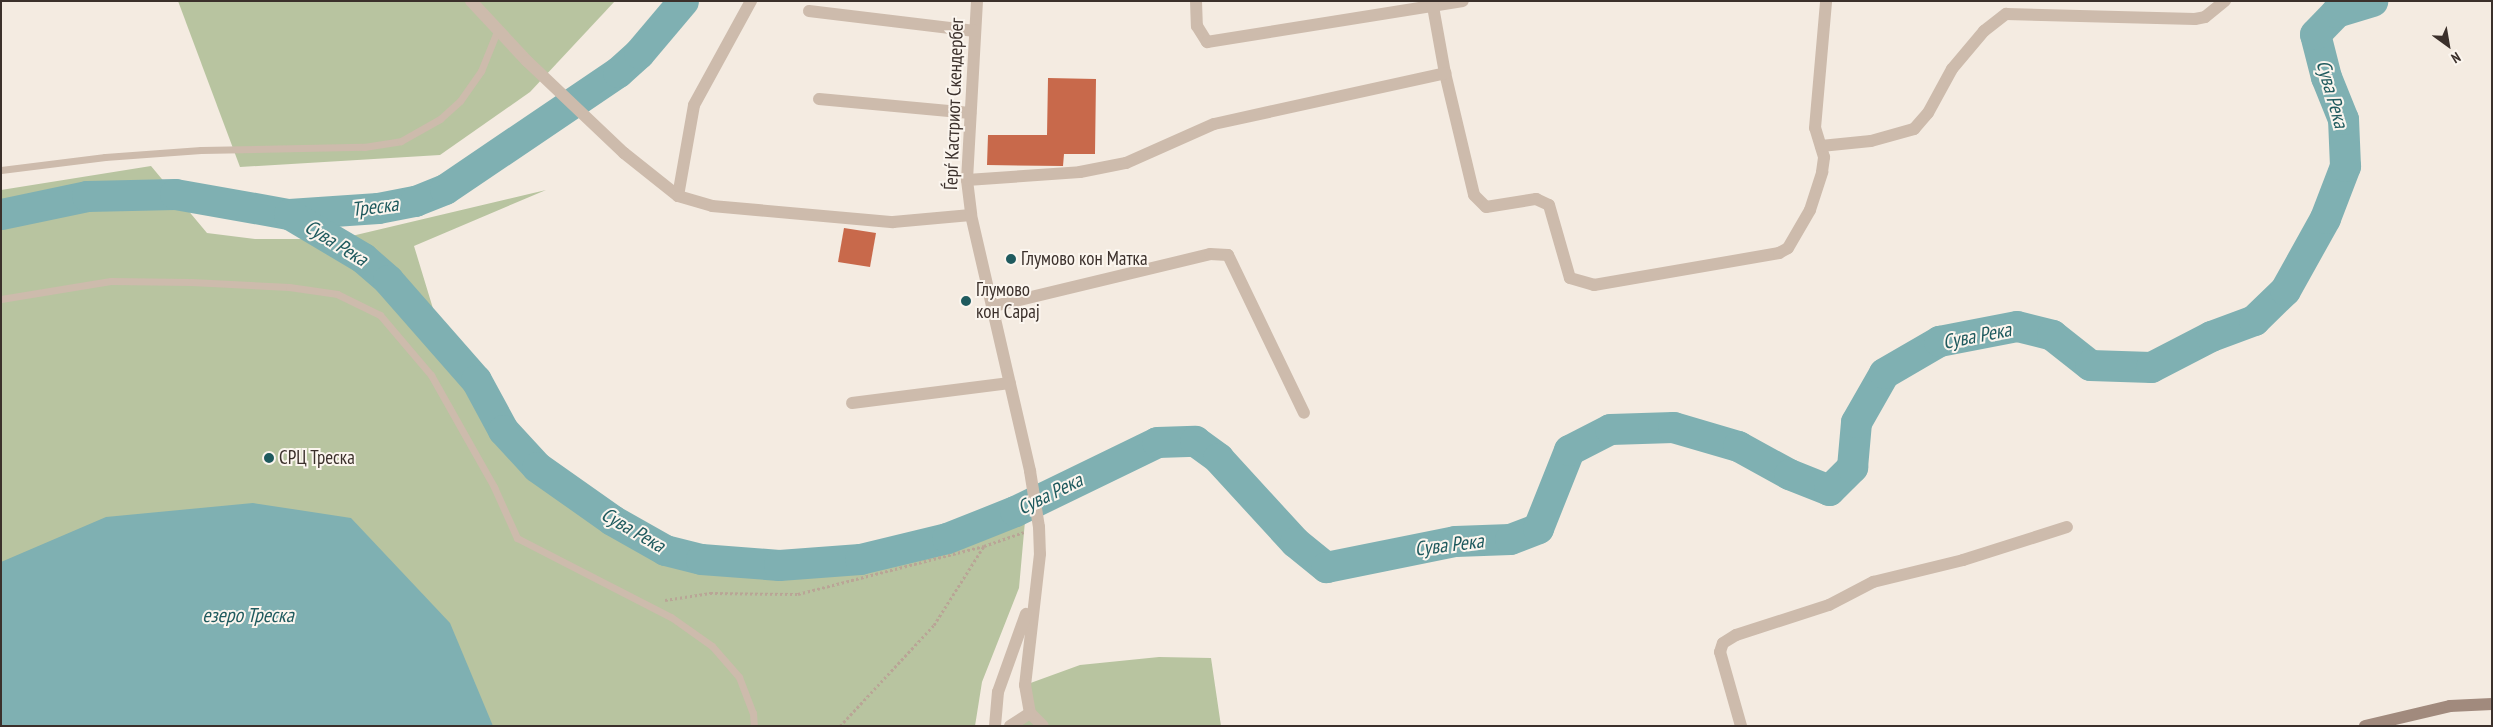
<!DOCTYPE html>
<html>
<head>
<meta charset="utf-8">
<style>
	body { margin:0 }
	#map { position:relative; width:2493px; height:727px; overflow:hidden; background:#f4ebe1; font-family:"PT Sans Narrow",sans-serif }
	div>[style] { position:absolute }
	.green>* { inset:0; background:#b8c4a0 }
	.water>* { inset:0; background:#7fb0b2 }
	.river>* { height:31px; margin:-15.5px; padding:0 15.5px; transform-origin:15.5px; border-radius:15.5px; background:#7fb0b2 }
	.building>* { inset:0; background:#c8694b }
	.path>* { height:3px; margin-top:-1.5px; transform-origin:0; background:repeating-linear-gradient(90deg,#b9a596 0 2.5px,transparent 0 5px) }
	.lane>* { height:7px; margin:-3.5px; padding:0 3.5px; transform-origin:3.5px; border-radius:3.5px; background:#cdbbac }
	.street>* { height:12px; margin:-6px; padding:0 6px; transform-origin:6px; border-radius:6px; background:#cdbbac }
	.secondary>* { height:12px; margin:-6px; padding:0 6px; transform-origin:6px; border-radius:6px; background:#a18a7d }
	.dots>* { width:14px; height:14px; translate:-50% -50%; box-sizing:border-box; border:2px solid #fbf5ee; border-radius:50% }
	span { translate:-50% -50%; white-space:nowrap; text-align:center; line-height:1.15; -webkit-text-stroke:4px #fbf5ee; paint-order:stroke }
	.street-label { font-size:19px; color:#3b302b }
	.poi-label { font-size:19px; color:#3b302b }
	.left { translate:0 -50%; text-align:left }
	.water-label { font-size:20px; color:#1f5a5e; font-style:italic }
	.frame { position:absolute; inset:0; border:2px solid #3b302b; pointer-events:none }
	.north { position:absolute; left:2423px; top:20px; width:50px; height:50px; -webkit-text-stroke:4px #fbf5ee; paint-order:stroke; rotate:148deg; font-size:14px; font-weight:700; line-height:20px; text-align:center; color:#3b302b }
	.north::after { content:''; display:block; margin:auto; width:18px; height:22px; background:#3b302b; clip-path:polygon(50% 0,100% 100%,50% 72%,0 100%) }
</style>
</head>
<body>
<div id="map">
	<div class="green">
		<i style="clip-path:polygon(178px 1px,615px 1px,530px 92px,440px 155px,240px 167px)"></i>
		<i style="clip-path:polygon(151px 166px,207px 233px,255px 239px,339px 239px,546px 190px,414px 246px,445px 348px,490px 406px,590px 517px,697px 555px,806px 560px,948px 531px,1026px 510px,1019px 588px,982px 682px,975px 726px,1px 726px,1px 190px)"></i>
		<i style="clip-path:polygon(1159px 657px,1211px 658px,1221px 726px,1010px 726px,1030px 713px,1025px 685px,1080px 665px)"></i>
	</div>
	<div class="water">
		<i style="clip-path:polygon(253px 503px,351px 518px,450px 623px,493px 726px,1px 726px,1px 562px,106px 517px)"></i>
	</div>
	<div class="river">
		<i style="left:1px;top:214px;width:88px;rotate:-11.8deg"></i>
		<i style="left:87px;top:196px;width:88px;rotate:-1.3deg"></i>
		<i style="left:175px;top:194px;width:116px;rotate:10deg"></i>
		<i style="left:289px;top:214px;width:89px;rotate:-3.9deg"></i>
		<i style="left:378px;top:208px;width:38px;rotate:-11deg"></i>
		<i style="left:415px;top:201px;width:32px;rotate:-22deg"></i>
		<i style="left:445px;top:189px;width:209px;rotate:-34.1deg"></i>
		<i style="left:618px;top:72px;width:28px;rotate:-42deg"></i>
		<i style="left:639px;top:53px;width:68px;rotate:-49.8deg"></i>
		<i style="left:289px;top:214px;width:86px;rotate:30.7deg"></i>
		<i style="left:363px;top:258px;width:33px;rotate:41deg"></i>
		<i style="left:388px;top:280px;width:133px;rotate:48.7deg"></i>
		<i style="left:476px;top:380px;width:57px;rotate:61.6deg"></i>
		<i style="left:503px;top:430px;width:50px;rotate:47.4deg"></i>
		<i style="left:537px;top:467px;width:92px;rotate:35.2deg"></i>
		<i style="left:612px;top:520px;width:61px;rotate:29.5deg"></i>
		<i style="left:665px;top:550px;width:37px;rotate:14deg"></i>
		<i style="left:701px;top:559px;width:78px;rotate:4.4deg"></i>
		<i style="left:779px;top:565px;width:81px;rotate:-4.2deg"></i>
		<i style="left:860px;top:559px;width:89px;rotate:-13.6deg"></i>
		<i style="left:947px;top:538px;width:73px;rotate:-21.7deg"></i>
		<i style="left:1015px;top:511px;width:158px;rotate:-25.9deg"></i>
		<i style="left:1157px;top:442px;width:38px;rotate:-2deg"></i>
		<i style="left:1195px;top:441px;width:29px;rotate:36deg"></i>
		<i style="left:1218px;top:458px;width:114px;rotate:47.5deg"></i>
		<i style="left:1295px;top:542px;width:40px;rotate:39deg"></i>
		<i style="left:1326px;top:567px;width:132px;rotate:-11.4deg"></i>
		<i style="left:1455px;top:541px;width:55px;rotate:-2.1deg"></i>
		<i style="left:1510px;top:539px;width:30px;rotate:-21deg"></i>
		<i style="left:1538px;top:528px;width:84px;rotate:-68.3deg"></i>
		<i style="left:1569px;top:450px;width:46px;rotate:-27.1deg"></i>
		<i style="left:1610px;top:429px;width:63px;rotate:-1.8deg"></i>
		<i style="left:1673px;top:427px;width:68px;rotate:16.3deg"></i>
		<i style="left:1738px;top:446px;width:58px;rotate:28.8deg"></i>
		<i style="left:1789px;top:474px;width:43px;rotate:21.8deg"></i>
		<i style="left:1829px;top:490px;width:33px;rotate:-45deg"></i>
		<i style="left:1852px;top:467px;width:45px;rotate:-84.9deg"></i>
		<i style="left:1856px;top:422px;width:56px;rotate:-60.3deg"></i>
		<i style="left:1884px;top:373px;width:64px;rotate:-30.2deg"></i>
		<i style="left:1939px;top:341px;width:79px;rotate:-10.9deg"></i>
		<i style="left:2017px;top:326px;width:36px;rotate:14deg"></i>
		<i style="left:2052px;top:335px;width:48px;rotate:38.3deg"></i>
		<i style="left:2090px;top:365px;width:61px;rotate:1.9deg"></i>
		<i style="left:2151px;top:367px;width:68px;rotate:-27.3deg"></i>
		<i style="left:2211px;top:336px;width:46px;rotate:-20.4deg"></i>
		<i style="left:2254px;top:320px;width:43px;rotate:-44.1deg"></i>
		<i style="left:2285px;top:290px;width:82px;rotate:-60.9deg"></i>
		<i style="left:2325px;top:218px;width:56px;rotate:-69deg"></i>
		<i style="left:2345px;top:166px;width:47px;rotate:-92.4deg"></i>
		<i style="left:2343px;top:119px;width:45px;rotate:-112deg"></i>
		<i style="left:2326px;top:77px;width:44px;rotate:-104.3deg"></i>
		<i style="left:2315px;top:34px;width:30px;rotate:-46deg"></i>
		<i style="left:2336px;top:12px;width:38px;rotate:-17deg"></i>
	</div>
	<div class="building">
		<i style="clip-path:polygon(1048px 78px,1096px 79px,1095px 154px,1064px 154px,1063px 166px,987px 165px,988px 135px,1047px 135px)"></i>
		<i style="clip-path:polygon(844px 228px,876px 233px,870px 267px,838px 262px)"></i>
	</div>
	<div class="path">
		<i style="left:665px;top:600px;width:46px;rotate:-8.8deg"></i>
		<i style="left:710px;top:593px;width:88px;rotate:0.7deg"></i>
		<i style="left:798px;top:594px;width:192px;rotate:-14.5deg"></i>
		<i style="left:984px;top:546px;width:42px;rotate:-19.3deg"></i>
		<i style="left:840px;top:726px;width:138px;rotate:-47.1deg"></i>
		<i style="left:934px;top:625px;width:93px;rotate:-57.7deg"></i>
	</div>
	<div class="lane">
		<i style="left:1px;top:170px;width:105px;rotate:-7.1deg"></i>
		<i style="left:105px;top:157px;width:96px;rotate:-4.2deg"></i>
		<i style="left:201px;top:150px;width:163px;rotate:-1.1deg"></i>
		<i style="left:364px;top:147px;width:37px;rotate:-9deg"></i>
		<i style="left:401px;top:141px;width:45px;rotate:-29.4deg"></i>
		<i style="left:440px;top:119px;width:27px;rotate:-42deg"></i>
		<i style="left:460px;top:101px;width:37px;rotate:-55deg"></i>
		<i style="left:481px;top:71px;width:45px;rotate:-68deg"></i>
		<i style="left:1px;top:299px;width:111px;rotate:-9.3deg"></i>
		<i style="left:111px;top:281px;width:80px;rotate:0.7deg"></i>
		<i style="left:191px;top:282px;width:98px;rotate:2.9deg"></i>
		<i style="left:289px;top:287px;width:49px;rotate:8.3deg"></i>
		<i style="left:337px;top:294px;width:48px;rotate:26deg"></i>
		<i style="left:380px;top:315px;width:79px;rotate:49.6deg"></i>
		<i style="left:431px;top:375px;width:129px;rotate:60.6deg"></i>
		<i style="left:494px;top:487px;width:56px;rotate:65.7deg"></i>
		<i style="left:517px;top:538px;width:173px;rotate:27.2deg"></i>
		<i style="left:671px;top:617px;width:50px;rotate:35.3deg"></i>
		<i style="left:712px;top:646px;width:41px;rotate:48.9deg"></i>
		<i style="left:739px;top:677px;width:39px;rotate:69deg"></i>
		<i style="left:753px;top:713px;width:13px;rotate:86deg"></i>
	</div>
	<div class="street">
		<i style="left:471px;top:1px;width:82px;rotate:47deg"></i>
		<i style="left:527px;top:61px;width:134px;rotate:43.5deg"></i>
		<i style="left:624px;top:153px;width:69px;rotate:38.5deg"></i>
		<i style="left:678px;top:196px;width:35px;rotate:16deg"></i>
		<i style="left:712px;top:206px;width:182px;rotate:5.1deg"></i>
		<i style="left:893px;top:222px;width:78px;rotate:-5.1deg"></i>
		<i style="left:977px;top:1px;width:179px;rotate:93.2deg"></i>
		<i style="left:967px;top:180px;width:35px;rotate:83deg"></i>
		<i style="left:971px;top:215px;width:263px;rotate:77deg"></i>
		<i style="left:1030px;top:471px;width:57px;rotate:80.9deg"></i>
		<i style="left:1039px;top:527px;width:27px;rotate:88deg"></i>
		<i style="left:1040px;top:554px;width:132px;rotate:96.5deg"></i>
		<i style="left:1025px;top:685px;width:28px;rotate:80deg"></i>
		<i style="left:1030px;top:713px;width:18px;rotate:45deg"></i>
		<i style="left:1196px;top:1px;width:25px;rotate:88deg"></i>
		<i style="left:1197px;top:26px;width:19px;rotate:58deg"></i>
		<i style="left:1207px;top:42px;width:259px;rotate:-9.1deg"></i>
		<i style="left:1432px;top:1px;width:73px;rotate:79.8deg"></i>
		<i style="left:1445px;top:73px;width:125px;rotate:76.6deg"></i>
		<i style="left:1474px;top:195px;width:17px;rotate:45deg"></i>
		<i style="left:1486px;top:207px;width:51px;rotate:-9.1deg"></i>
		<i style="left:1536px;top:199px;width:14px;rotate:25deg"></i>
		<i style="left:1549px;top:205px;width:76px;rotate:74deg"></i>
		<i style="left:1570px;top:278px;width:25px;rotate:16deg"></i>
		<i style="left:1594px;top:285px;width:188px;rotate:-9.8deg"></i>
		<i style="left:1779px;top:253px;width:10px;rotate:-29deg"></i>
		<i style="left:1788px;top:248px;width:44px;rotate:-59.9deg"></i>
		<i style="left:1810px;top:210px;width:40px;rotate:-72deg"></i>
		<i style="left:1822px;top:172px;width:15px;rotate:-82deg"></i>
		<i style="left:1824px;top:157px;width:30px;rotate:-107deg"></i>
		<i style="left:1815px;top:128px;width:127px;rotate:-85deg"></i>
		<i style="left:809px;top:11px;width:167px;rotate:6.9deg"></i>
		<i style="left:819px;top:99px;width:152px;rotate:5.3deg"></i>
		<i style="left:1821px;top:146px;width:50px;rotate:-5.7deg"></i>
		<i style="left:1871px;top:141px;width:45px;rotate:-15.6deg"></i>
		<i style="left:1914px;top:129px;width:21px;rotate:-49deg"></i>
		<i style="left:1928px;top:113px;width:50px;rotate:-61.4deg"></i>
		<i style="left:1952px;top:69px;width:50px;rotate:-49.9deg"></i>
		<i style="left:1984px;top:31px;width:28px;rotate:-38deg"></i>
		<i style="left:2006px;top:14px;width:189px;rotate:1.5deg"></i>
		<i style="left:2195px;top:19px;width:10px;rotate:-11deg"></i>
		<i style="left:2205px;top:17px;width:26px;rotate:-39deg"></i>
		<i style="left:967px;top:180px;width:113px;rotate:-4deg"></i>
		<i style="left:1080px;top:172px;width:47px;rotate:-11.1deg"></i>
		<i style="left:1126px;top:163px;width:96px;rotate:-23.9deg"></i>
		<i style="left:1214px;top:124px;width:237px;rotate:-12.4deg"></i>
		<i style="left:678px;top:196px;width:92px;rotate:-80deg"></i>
		<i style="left:694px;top:105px;width:119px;rotate:-61.3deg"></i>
		<i style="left:994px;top:306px;width:222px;rotate:-13.5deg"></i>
		<i style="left:1210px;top:254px;width:18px;rotate:3deg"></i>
		<i style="left:1228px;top:255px;width:175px;rotate:64.3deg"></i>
		<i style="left:852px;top:403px;width:159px;rotate:-7.2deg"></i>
		<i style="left:995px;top:726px;width:34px;rotate:-85deg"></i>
		<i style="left:998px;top:692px;width:83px;rotate:-70.3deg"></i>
		<i style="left:1010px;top:726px;width:24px;rotate:-33deg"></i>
		<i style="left:1741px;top:726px;width:77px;rotate:-105.8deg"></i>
		<i style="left:1720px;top:652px;width:9px;rotate:-72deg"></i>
		<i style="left:1723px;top:643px;width:15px;rotate:-32deg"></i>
		<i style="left:1736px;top:635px;width:98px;rotate:-17.9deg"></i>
		<i style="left:1829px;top:605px;width:50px;rotate:-27.6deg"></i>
		<i style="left:1873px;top:582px;width:93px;rotate:-13.7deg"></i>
		<i style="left:1963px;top:560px;width:109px;rotate:-17.6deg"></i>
	</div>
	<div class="secondary">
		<i style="left:2365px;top:726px;width:87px;rotate:-13.2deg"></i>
		<i style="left:2450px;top:706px;width:42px;rotate:-2.7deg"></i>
	</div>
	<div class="dots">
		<i style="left:1011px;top:259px;background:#1f5a5e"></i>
		<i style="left:966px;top:301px;background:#1f5a5e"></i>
		<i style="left:269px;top:458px;background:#1f5a5e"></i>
	</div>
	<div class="street-label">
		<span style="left:954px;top:104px;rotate:-88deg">Ѓерѓ Кастриот Скендербег</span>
	</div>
	<div class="poi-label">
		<span class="left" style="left:1021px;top:259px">Глумово кон Матка</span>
		<span class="left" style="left:976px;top:301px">Глумово<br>кон Сарај</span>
		<span class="left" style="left:279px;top:458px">СРЦ Треска</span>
	</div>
	<div class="water-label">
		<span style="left:2332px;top:94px;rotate:74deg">Сува Река</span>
		<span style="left:375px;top:207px;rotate:-7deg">Треска</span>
		<span style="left:336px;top:243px;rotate:32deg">Сува Река</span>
		<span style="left:1977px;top:336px;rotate:-11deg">Сува Река</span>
		<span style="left:1050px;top:494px;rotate:-26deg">Сува Река</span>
		<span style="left:633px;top:530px;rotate:30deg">Сува Река</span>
		<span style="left:1449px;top:545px;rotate:-7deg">Сува Река</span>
		<span style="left:248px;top:615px">езеро Треска</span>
	</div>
	<div class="frame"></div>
	<div class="north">N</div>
</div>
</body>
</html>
